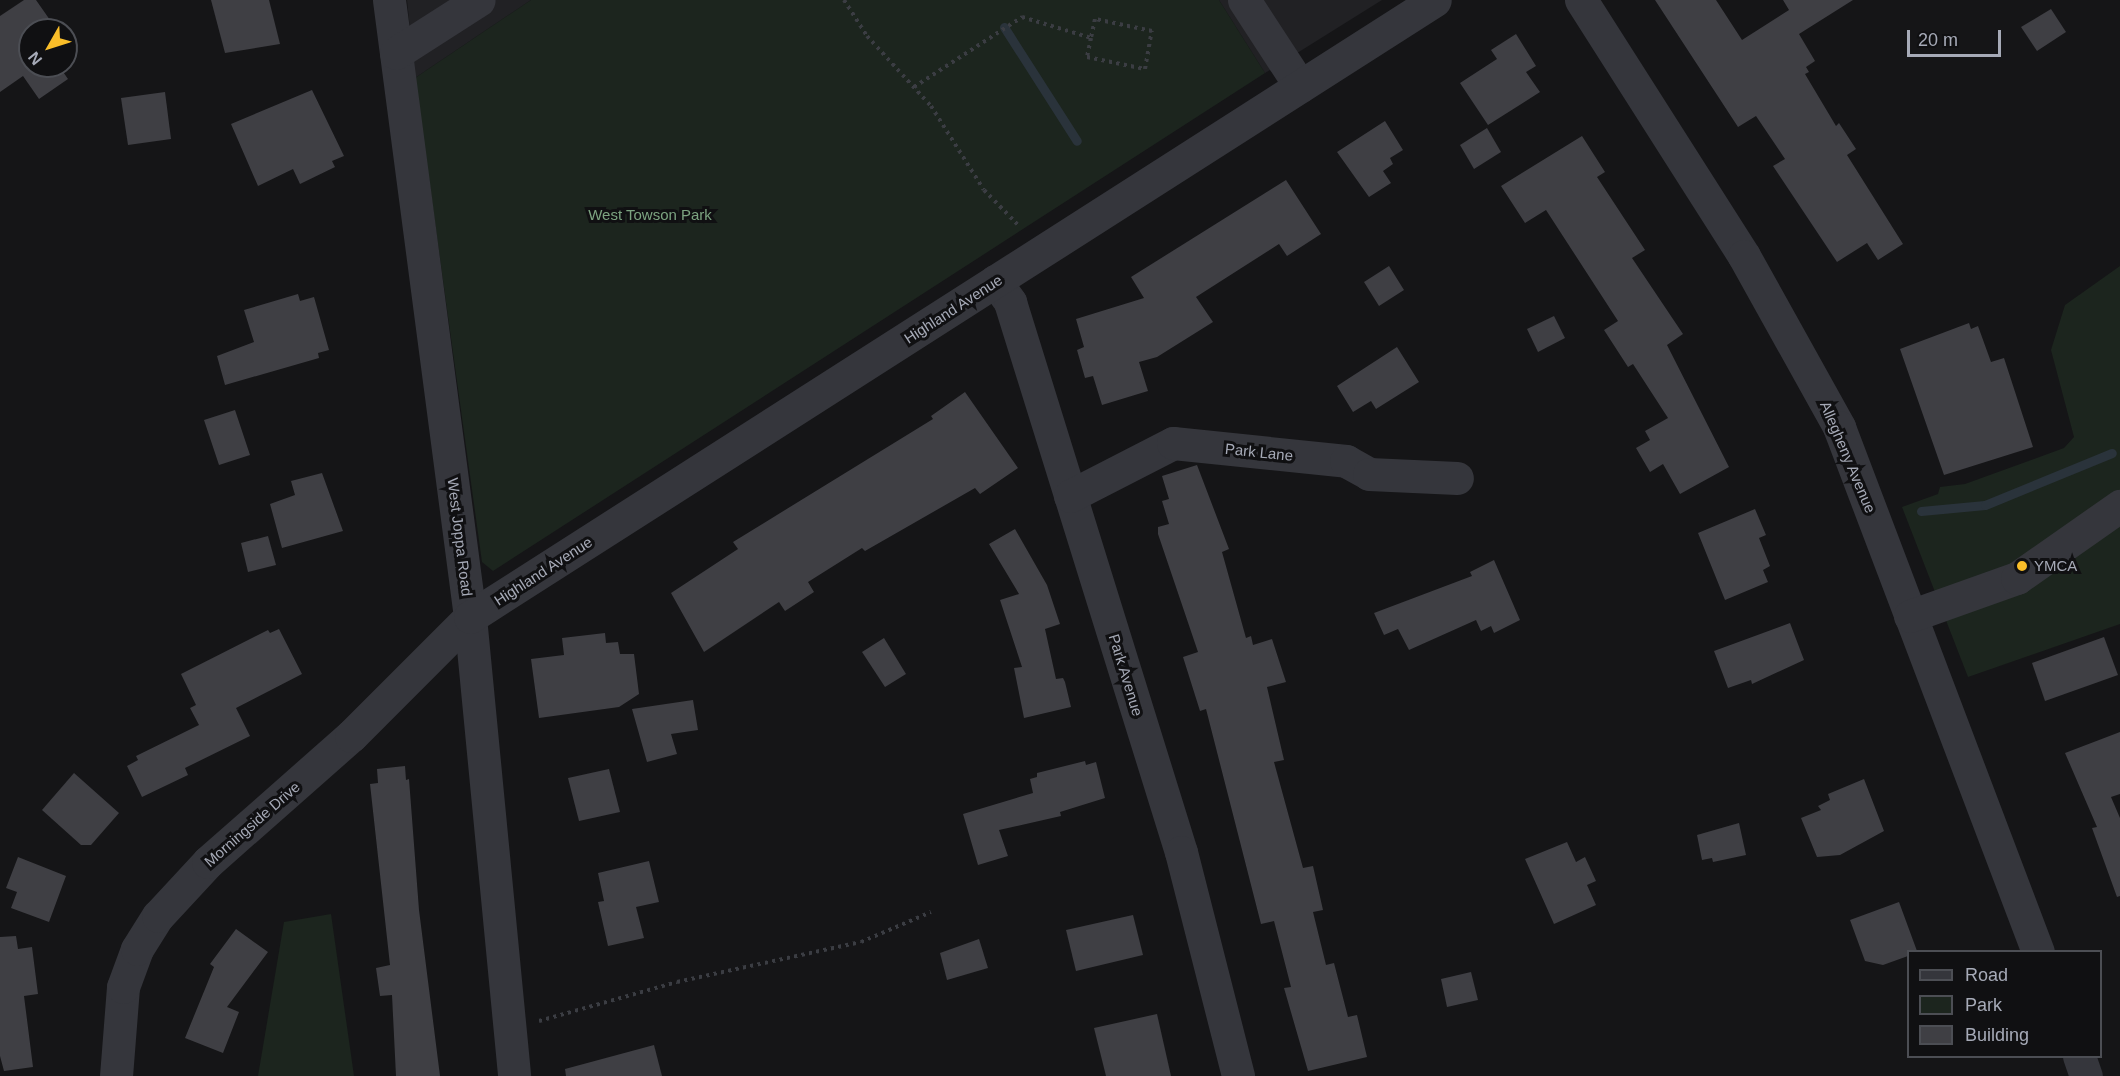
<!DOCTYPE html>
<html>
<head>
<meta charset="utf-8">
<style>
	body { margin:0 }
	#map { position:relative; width:2120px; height:1076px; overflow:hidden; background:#151517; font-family:Helvetica,sans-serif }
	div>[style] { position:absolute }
	.built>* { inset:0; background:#212124 }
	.green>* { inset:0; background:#1c251e }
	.stream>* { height:9px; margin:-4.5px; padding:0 4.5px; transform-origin:4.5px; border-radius:4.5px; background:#2a333b }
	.building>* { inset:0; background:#3f3f44 }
	.path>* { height:4px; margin-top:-2px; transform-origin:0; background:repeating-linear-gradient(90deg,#3b3d43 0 3px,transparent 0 7.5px) }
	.minor>* { height:33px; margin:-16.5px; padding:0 16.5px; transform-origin:16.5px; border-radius:16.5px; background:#35363c }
	.dots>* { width:16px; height:16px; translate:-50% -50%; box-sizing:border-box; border:3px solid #101012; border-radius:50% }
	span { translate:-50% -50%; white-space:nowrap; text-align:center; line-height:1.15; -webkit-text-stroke:6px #101012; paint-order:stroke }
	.park-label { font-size:15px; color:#7ca380 }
	.street-label { font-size:15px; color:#a6aab7 }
	.poi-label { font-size:15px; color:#a6aab7 }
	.left { translate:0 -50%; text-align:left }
	.legend { position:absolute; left:1907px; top:950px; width:195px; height:108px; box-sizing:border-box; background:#101012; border:2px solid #4c4e54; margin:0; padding:8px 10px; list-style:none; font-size:18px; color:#a6aab7 }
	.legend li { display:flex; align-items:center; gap:12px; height:30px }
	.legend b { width:30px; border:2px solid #4c4e54 }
	.north { position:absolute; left:18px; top:18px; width:60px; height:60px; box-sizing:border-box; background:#101012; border:2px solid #4c4e54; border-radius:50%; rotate:231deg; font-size:16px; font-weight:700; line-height:24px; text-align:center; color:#a6aab7 }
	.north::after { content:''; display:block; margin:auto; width:21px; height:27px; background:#fabe29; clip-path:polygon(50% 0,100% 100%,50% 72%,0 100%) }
	.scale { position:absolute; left:1907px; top:30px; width:94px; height:27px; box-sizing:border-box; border:3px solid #a6aab7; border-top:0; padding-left:8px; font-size:18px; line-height:21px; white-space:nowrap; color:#a6aab7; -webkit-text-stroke:4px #101012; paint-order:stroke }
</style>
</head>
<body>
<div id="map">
	<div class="built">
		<i style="clip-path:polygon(407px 0,531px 0,415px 78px)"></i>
		<i style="clip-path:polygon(1219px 0,1382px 0,1265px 73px)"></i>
	</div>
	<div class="green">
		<i style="clip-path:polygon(531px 0,1219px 0,1265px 73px,493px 571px,482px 562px,415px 78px)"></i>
		<i style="clip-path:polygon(2120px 266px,2120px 624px,1968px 677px,1902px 507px,1938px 494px,1940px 487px,1965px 484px,2064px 448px,2074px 437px,2051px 350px,2065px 305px)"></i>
		<i style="clip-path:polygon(331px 914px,354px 1076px,258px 1076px,284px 922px)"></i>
	</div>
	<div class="stream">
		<i style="left:1004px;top:27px;width:135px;rotate:57.4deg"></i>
		<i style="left:1921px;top:511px;width:64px;rotate:-5.4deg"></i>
		<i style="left:1985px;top:505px;width:137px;rotate:-22.3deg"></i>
	</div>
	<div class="building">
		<i style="clip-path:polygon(24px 0,36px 0,57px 30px,30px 30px,30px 66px,59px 66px,68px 79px,39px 99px,23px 76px,0 92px,0 16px)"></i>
		<i style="clip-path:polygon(211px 0,269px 0,280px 44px,225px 53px)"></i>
		<i style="clip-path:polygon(1655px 0,1716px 0,1742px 40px,1789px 10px,1783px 0,1853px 0,1799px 34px,1815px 61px,1806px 67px,1809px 72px,1805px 74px,1836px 126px,1839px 123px,1856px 149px,1847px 155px,1903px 244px,1878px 260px,1867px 243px,1837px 262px,1773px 166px,1785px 159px,1756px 116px,1738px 127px)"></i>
		<i style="clip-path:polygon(2051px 9px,2066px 32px,2037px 51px,2021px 27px)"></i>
		<i style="clip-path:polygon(1516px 34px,1536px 66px,1526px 72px,1540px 92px,1488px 125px,1460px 83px,1497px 59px,1491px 50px)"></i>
		<i style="clip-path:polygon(312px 90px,344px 156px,332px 161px,335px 167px,300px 184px,293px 169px,258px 186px,231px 124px)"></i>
		<i style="clip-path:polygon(165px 92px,171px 139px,128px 145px,121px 98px)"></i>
		<i style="clip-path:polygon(1385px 121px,1403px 150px,1390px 158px,1393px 164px,1383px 171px,1391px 183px,1369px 197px,1337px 152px)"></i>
		<i style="clip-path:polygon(1487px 128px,1501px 152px,1474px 169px,1460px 145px)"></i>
		<i style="clip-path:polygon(1582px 136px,1605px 172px,1597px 177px,1645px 250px,1632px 258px,1683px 334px,1667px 345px,1729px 467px,1680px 494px,1663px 464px,1650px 472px,1636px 448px,1650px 440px,1645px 431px,1668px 418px,1633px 364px,1628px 367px,1604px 330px,1618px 321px,1546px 210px,1525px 223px,1501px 186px)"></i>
		<i style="clip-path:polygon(1286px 180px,1321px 234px,1287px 256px,1279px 244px,1196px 297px,1213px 322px,1157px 357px,1139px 362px,1148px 391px,1102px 405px,1093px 376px,1085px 378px,1077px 350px,1084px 347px,1076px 319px,1144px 298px,1131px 277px)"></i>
		<i style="clip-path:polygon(1389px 266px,1404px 290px,1379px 306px,1364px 282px)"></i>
		<i style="clip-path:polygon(298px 294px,300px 301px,314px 297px,329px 350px,318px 353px,319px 358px,225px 385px,217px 356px,254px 342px,244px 310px)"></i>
		<i style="clip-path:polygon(1554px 316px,1565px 338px,1538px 352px,1527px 329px)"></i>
		<i style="clip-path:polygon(1969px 323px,1971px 329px,1978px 326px,1991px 362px,2004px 358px,2033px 447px,1944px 475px,1900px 349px)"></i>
		<i style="clip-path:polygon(1397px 347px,1419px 382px,1376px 409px,1371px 401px,1353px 412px,1337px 386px)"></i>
		<i style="clip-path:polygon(965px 392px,1018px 468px,980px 494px,975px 488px,865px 551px,862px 548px,808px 582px,814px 592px,785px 611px,779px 602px,704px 652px,671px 593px,738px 549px,733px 542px,933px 419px,931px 416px)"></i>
		<i style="clip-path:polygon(235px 410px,250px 455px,219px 465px,204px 420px)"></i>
		<i style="clip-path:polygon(1197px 465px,1229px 549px,1222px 552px,1246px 638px,1251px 636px,1253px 645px,1272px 639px,1286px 682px,1267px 687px,1284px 760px,1274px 762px,1303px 868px,1313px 866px,1323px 910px,1313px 912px,1326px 965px,1334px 963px,1348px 1017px,1357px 1015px,1367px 1057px,1308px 1071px,1284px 988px,1291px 987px,1274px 921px,1261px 924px,1206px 709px,1200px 711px,1183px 657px,1198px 652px,1158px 534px,1158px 527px,1169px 524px,1162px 501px,1169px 499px,1162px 476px)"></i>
		<i style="clip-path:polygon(322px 473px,343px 531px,282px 548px,270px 504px,295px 495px,291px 481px)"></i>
		<i style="clip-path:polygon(1755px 509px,1766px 535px,1759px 538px,1770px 566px,1763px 570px,1768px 582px,1725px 600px,1698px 533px)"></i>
		<i style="clip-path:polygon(1015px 529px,1047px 585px,1060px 624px,1045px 629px,1056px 679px,1063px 678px,1065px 682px,1071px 707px,1024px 718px,1014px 668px,1022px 667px,1000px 600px,1019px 594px,989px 544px)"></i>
		<i style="clip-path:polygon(268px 536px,276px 565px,248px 572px,241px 543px)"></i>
		<i style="clip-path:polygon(1494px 560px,1520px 620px,1494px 633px,1491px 626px,1481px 631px,1476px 620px,1409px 650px,1398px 629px,1384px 635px,1374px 613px,1472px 576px,1470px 572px)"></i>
		<i style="clip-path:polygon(1790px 623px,1804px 660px,1752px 684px,1751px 680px,1728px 688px,1714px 651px)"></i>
		<i style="clip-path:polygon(279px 629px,302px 674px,236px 708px,250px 736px,185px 768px,188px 775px,142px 797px,127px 766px,138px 760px,136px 756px,199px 725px,190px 708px,196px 705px,181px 674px,268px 630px,270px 633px)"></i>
		<i style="clip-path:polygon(605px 633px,606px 643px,618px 642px,620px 654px,634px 654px,639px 694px,619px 707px,539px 718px,531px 659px,564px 655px,562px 638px)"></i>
		<i style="clip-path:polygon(2104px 637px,2118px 675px,2045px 701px,2032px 663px)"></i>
		<i style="clip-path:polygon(884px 638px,906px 674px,885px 687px,862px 652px)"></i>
		<i style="clip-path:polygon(693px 700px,698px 730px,671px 734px,677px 754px,647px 762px,632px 709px)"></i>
		<i style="clip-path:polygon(2120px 732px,2120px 794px,2111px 797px,2120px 818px,2120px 896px,2117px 897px,2092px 828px,2097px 827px,2065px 753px)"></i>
		<i style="clip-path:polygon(1085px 761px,1086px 765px,1096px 762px,1105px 798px,1060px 812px,1061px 816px,999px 830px,1008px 856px,978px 865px,963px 814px,1033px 793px,1030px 779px,1037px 777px,1037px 773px)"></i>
		<i style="clip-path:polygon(405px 766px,406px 780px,409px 779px,419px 910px,440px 1076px,396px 1076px,392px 995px,380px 996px,376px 968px,390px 965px,370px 784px,378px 783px,377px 769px)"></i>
		<i style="clip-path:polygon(609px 769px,620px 812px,579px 821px,568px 778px)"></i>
		<i style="clip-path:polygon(74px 773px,119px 813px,91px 845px,81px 845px,42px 810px)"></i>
		<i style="clip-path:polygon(1864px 779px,1884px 831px,1840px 855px,1817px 857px,1801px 818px,1821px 810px,1818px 806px,1830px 800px,1828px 794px)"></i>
		<i style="clip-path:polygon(1739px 823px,1746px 855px,1713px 862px,1712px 858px,1702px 860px,1697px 835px)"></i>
		<i style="clip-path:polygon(1567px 842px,1576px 862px,1585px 857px,1596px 881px,1587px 885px,1596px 905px,1554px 924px,1525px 859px)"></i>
		<i style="clip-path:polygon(18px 857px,66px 876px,49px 922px,11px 908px,17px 892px,6px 888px)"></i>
		<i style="clip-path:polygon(649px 861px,659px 902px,636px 907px,644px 938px,608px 946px,598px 902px,604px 901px,598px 873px)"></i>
		<i style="clip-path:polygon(1899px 902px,1917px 951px,1908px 951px,1908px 956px,1883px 965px,1865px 961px,1850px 920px)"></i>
		<i style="clip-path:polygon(1133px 915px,1143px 955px,1076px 971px,1066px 930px)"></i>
		<i style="clip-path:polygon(236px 929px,268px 952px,227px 1007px,239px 1012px,223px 1053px,185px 1038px,214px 967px,210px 964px)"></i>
		<i style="clip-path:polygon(16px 936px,18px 949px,32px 947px,38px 994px,24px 996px,33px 1067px,4px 1071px,0 1056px,0 937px)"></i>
		<i style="clip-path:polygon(979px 939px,988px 968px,947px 980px,940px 953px)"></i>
		<i style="clip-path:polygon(1471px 972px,1478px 1000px,1447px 1007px,1441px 979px)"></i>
		<i style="clip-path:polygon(1157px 1014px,1171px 1076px,1106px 1076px,1094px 1028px)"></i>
		<i style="clip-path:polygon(654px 1045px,662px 1076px,566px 1076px,565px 1069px)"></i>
	</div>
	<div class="path">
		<i style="left:844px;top:0;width:43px;rotate:57.4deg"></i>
		<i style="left:867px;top:36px;width:95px;rotate:47.6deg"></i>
		<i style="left:931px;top:106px;width:99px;rotate:57.8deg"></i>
		<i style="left:984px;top:190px;width:52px;rotate:45.8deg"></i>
		<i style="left:914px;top:87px;width:129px;rotate:-32.9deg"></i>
		<i style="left:1022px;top:17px;width:72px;rotate:16.9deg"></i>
		<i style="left:1091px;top:38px;width:19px;rotate:102deg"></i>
		<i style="left:1087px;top:57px;width:59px;rotate:11.7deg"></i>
		<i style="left:1145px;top:69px;width:39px;rotate:-80deg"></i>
		<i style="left:1152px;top:31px;width:58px;rotate:-168.1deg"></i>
		<i style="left:1095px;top:19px;width:19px;rotate:102deg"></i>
		<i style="left:539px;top:1021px;width:143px;rotate:-15.8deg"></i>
		<i style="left:677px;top:982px;width:188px;rotate:-12.3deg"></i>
		<i style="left:861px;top:942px;width:76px;rotate:-23.2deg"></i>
	</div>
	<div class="minor">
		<i style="left:389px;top:0;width:622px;rotate:82.52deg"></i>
		<i style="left:470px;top:617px;width:461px;rotate:84.5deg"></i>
		<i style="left:1244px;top:0;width:103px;rotate:56.9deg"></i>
		<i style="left:1581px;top:0;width:303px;rotate:57.5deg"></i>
		<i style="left:1744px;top:256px;width:196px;rotate:60.9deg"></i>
		<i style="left:1839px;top:427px;width:561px;rotate:69.24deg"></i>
		<i style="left:396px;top:53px;width:98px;rotate:-32.6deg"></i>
		<i style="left:995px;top:281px;width:26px;rotate:54deg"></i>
		<i style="left:1010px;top:302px;width:576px;rotate:72.73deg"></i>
		<i style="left:1181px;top:852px;width:231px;rotate:75.7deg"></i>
		<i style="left:1070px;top:496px;width:116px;rotate:-27.2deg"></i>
		<i style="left:1173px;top:443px;width:174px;rotate:5.9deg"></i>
		<i style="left:1346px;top:461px;width:26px;rotate:29deg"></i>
		<i style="left:1369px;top:474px;width:88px;rotate:2.6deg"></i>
		<i style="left:1910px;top:616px;width:114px;rotate:-19.6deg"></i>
		<i style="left:2017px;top:578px;width:126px;rotate:-35deg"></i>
		<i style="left:2079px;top:1056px;width:21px;rotate:71deg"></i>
		<i style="left:116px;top:1076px;width:89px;rotate:-85.5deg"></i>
		<i style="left:123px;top:987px;width:40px;rotate:-69.8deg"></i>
		<i style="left:137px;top:949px;width:39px;rotate:-58deg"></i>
		<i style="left:158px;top:916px;width:74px;rotate:-47.2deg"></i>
		<i style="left:208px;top:862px;width:191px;rotate:-41.4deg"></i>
		<i style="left:351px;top:736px;width:168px;rotate:-45deg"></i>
		<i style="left:470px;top:617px;width:1145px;rotate:-32.59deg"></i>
	</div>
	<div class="dots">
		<i style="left:2022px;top:566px;background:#fabe29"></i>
	</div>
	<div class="park-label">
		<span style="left:650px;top:215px">West Towson Park</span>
	</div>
	<div class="street-label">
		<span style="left:953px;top:309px;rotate:-33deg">Highland Avenue</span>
		<span style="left:1259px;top:452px;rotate:6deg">Park Lane</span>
		<span style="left:1848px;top:457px;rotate:67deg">Allegheny Avenue</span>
		<span style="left:460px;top:537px;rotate:83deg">West Joppa Road</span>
		<span style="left:543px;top:571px;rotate:-33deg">Highland Avenue</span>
		<span style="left:1126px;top:675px;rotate:73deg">Park Avenue</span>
		<span style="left:252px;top:824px;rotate:-41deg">Morningside Drive</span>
	</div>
	<div class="poi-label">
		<span class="left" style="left:2034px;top:566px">YMCA</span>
	</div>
	<ul class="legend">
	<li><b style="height:8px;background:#35363c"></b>Road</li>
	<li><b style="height:16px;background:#1c251e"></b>Park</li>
	<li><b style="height:16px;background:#3f3f44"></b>Building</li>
	</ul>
	<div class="north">N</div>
	<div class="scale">20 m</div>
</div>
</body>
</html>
